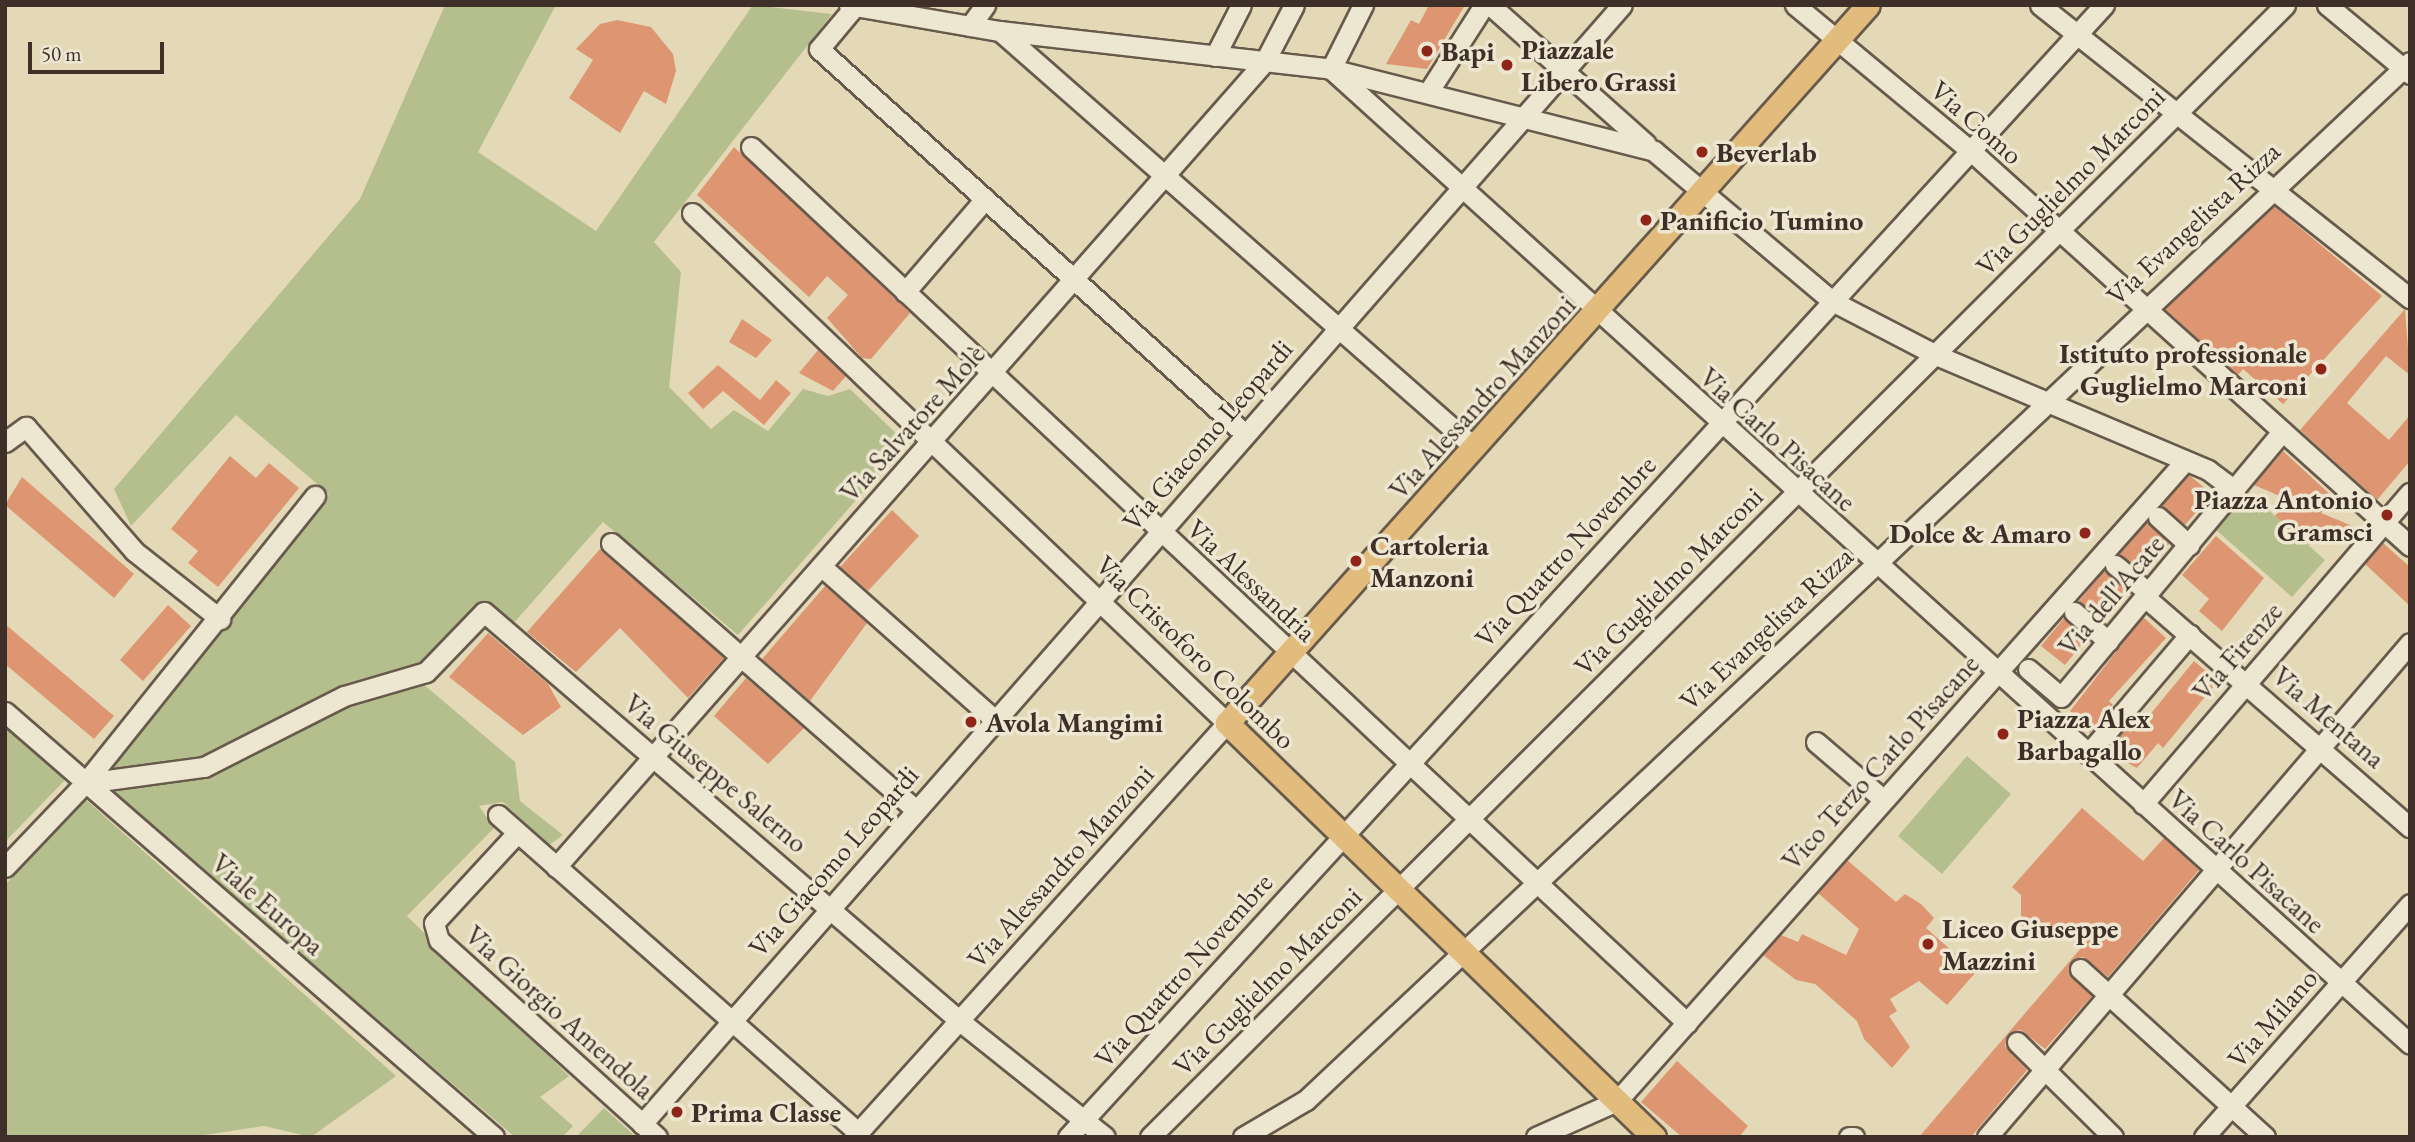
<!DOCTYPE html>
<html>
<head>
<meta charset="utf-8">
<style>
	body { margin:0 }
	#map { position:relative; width:2415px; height:1142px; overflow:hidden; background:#e3d9b7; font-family:"EB Garamond",serif }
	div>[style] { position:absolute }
	.green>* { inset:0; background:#b5bf8d }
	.building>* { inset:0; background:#de9672 }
	.roads { filter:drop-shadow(2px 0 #675a4c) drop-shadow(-2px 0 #675a4c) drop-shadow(0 2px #675a4c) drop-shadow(0 -2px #675a4c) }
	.minor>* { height:19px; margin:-9.5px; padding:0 9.5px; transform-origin:9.5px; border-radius:9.5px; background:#ede6d0 }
	.major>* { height:23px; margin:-11.5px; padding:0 11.5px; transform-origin:11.5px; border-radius:11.5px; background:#e2bc7c }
	.dots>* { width:19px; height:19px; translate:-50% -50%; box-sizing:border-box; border:4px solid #ede6d0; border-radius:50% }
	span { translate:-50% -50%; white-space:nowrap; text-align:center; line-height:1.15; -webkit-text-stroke:7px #ede6d0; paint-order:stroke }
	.poi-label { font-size:28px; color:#3e2f28; font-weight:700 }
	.left { translate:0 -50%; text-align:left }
	.right { translate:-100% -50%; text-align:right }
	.street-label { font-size:28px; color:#3e2f28 }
	.frame { position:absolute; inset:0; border:7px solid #3e2f28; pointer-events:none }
	.scale { position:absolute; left:28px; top:42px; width:136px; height:32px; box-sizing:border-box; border:4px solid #3e2f28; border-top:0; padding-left:9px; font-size:21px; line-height:24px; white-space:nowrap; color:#3e2f28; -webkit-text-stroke:5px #ede6d0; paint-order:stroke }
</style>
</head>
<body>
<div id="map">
	<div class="green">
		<i style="clip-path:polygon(445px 5px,556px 5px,478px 152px,596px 231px,753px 5px,832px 14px,654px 242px,681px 272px,669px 387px,711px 429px,734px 410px,768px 431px,803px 389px,828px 396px,850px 389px,906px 443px,738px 635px,603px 522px,512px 625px,494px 606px,422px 683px,515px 762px,520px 801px,563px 835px,549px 845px,503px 802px,479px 806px,494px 828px,407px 916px,569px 1076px,540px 1097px,573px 1126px,562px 1137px,515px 1137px,109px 791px,106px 772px,329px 494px,236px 415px,131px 526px,114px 489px,360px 199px)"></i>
		<i style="clip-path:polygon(2248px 492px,2325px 560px,2292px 597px,2215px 529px)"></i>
		<i style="clip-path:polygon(5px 723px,66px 779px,5px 842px)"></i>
		<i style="clip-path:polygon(1967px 756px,2011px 794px,1942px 874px,1898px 836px)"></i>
		<i style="clip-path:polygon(85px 799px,396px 1076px,311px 1137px,264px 1126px,191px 1137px,5px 1137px,5px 885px)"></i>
		<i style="clip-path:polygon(604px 1108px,636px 1137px,576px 1137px)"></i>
	</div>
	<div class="building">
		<i style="clip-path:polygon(1429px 5px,1465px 5px,1427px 69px,1386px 64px,1411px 20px,1419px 24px)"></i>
		<i style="clip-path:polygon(617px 20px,651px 27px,673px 54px,676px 71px,666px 104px,644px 91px,620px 133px,569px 98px,593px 60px,576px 49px,600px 24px)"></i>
		<i style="clip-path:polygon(734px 147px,910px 313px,871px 359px,862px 358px,827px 318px,848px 295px,827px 276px,809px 297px,697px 195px)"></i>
		<i style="clip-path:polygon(2274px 206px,2382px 296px,2283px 404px,2243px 369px,2238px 375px,2165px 309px)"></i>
		<i style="clip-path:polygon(2405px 309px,2410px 375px,2386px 356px,2347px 403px,2389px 440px,2410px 415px,2410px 461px,2377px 500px,2300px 430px)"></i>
		<i style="clip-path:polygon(742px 319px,772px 340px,756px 358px,729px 342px)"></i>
		<i style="clip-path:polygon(818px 350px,846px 376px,833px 391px,799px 373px)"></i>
		<i style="clip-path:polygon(718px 365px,760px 400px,776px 380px,791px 393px,764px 425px,723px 391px,703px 409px,688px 393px)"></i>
		<i style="clip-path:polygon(2283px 451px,2334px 498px,2321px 513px,2362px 530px,2349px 545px,2327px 525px,2309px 545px,2275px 516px,2289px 500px,2254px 485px)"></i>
		<i style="clip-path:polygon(230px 456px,256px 478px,269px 463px,299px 488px,218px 587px,188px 563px,198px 551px,171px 529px)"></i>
		<i style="clip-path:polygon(2189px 475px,2212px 494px,2185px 525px,2162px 506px)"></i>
		<i style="clip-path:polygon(22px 477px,134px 574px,114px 598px,5px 505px)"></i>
		<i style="clip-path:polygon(892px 510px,919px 536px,868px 591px,840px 567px)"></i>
		<i style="clip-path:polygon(2147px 522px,2169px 544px,2144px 573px,2119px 554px)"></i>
		<i style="clip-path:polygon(2216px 536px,2264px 578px,2222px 631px,2199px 611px,2209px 599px,2182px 575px)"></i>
		<i style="clip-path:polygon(2383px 543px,2410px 567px,2410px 606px,2365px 564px)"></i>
		<i style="clip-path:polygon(600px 549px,724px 658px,688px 698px,620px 628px,576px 672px,527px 632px)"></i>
		<i style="clip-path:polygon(2104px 571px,2128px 591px,2102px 620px,2079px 601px)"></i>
		<i style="clip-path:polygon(825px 586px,867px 623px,810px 701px,762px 659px)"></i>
		<i style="clip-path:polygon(168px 605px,191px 626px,143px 681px,120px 660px)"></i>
		<i style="clip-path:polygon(2143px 617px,2166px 638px,2109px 701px,2113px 705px,2090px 733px,2070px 711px)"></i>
		<i style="clip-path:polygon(2064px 618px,2086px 639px,2065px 665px,2041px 646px)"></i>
		<i style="clip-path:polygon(5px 624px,114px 716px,94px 739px,5px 664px)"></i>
		<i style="clip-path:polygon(488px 633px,548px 684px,561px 707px,523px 735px,449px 677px)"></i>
		<i style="clip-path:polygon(2194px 661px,2218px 681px,2163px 748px,2158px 743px,2137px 768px,2122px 760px,2109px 748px,2132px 722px,2139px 728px)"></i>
		<i style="clip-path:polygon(746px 678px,804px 728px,768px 764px,714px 716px)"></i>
		<i style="clip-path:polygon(2082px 808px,2143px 861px,2164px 838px,2199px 870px,2108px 977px,2083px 957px,2071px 961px,2069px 973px,2092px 996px,2045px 1049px,2021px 1030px,2008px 1034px,2005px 1046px,2027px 1070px,1971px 1137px,1919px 1137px,2081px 948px,2056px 925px,2038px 933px,2021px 925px,2021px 895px,2012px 887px)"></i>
		<i style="clip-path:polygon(1847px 860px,1896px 902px,1905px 894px,1921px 904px,1934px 918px,1926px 928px,1976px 972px,1947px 1005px,1919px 981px,1890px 999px,1897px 1011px,1889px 1016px,1910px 1047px,1892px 1068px,1864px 1039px,1857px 1021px,1815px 984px,1796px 980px,1763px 955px,1781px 935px,1798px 942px,1802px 934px,1846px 955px,1859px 929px,1818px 893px)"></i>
		<i style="clip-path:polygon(1677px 1061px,1748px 1126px,1739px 1137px,1682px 1137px,1641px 1102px)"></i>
	</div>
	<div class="roads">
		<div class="minor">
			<i style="left:849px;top:5px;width:153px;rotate:9.8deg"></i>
			<i style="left:1000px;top:31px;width:333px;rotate:6.5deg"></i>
			<i style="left:1331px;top:69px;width:333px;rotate:14.2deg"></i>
			<i style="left:1654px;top:151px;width:233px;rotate:40.1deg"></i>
			<i style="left:1832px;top:301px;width:117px;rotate:27.4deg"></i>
			<i style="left:1936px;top:355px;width:295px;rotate:22.9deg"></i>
			<i style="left:2208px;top:470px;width:34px;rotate:37deg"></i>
			<i style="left:1490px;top:5px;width:209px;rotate:41.7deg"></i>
			<i style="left:1795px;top:5px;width:230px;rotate:39.7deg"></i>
			<i style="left:1972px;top:152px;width:589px;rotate:41.97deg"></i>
			<i style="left:2040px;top:5px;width:472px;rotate:38.4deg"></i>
			<i style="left:2327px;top:5px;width:108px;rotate:39.7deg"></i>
			<i style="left:855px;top:6px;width:56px;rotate:129.9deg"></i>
			<i style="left:819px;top:49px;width:573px;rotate:42.1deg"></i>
			<i style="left:970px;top:26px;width:26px;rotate:-54deg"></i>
			<i style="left:1000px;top:31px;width:632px;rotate:41.28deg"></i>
			<i style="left:1215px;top:56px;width:57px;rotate:-63deg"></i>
			<i style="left:1331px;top:69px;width:1454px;rotate:42.1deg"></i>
			<i style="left:1331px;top:69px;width:72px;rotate:-63.4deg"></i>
			<i style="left:1429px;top:91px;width:102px;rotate:-57.4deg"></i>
			<i style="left:751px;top:147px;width:1282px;rotate:43.1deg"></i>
			<i style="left:692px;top:213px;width:739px;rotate:43.63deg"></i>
			<i style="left:1227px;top:723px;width:557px;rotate:132.02deg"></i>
			<i style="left:905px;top:292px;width:123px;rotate:-49.3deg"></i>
			<i style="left:5px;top:442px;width:26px;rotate:-36deg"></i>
			<i style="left:26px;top:427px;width:164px;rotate:48.9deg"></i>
			<i style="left:134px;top:551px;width:110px;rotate:38.3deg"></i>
			<i style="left:2158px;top:517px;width:42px;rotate:42.1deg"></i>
			<i style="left:611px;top:543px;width:404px;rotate:41.2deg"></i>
			<i style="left:2115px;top:565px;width:44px;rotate:39.5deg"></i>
			<i style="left:821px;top:566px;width:231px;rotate:41.5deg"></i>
			<i style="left:2145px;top:597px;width:351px;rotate:41deg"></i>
			<i style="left:2074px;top:612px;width:45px;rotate:40.5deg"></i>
			<i style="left:2028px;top:669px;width:43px;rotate:40.3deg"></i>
			<i style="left:2061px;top:697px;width:346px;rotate:-50.2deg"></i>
			<i style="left:5px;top:712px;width:648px;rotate:40.99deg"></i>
			<i style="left:1816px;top:742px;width:89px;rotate:40.5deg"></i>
			<i style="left:2088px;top:754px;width:157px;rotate:-49.6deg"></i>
			<i style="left:85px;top:783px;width:120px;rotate:-7.7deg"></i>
			<i style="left:204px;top:767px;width:157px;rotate:-26.9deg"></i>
			<i style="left:344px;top:696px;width:85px;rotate:-16.3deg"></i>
			<i style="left:426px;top:672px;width:83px;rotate:-46deg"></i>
			<i style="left:484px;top:612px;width:629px;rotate:40.68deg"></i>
			<i style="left:961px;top:1022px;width:184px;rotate:38.6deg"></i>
			<i style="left:2143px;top:804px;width:410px;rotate:-49.4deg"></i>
			<i style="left:498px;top:815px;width:480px;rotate:41.4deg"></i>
			<i style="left:517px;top:833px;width:122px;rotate:132.7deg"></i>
			<i style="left:434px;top:923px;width:18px;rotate:74deg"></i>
			<i style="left:439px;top:940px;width:294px;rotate:42.1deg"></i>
			<i style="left:5px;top:867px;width:116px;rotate:-46.4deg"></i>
			<i style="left:85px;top:783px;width:368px;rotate:-51.3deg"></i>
			<i style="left:556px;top:867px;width:1073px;rotate:-48.66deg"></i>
			<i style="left:1265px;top:61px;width:63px;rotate:-62.6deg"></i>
			<i style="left:2080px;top:969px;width:250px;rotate:42.2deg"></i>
			<i style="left:2017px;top:1042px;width:135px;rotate:44.7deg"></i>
			<i style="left:642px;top:1124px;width:1487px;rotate:-48.79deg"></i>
			<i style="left:1068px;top:1137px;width:1535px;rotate:-47.54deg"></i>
			<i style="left:1150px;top:1137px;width:1603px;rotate:-44.92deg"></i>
			<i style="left:1243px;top:1137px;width:73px;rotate:-30.4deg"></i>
			<i style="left:1306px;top:1100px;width:1515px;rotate:-43.24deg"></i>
			<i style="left:1536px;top:1137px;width:89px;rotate:-24deg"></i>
			<i style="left:1617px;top:1101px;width:856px;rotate:-48.41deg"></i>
			<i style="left:1849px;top:1137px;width:5px"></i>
			<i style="left:1987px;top:1137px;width:650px;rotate:-49.43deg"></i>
			<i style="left:2204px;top:1137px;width:311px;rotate:-48.5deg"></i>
		</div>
		<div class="major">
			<i style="left:1654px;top:1137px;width:595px;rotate:-135.89deg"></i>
			<i style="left:1227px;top:723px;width:962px;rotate:-48.24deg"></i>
		</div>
	</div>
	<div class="dots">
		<i style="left:1427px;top:51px;background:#8f2418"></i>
		<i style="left:1507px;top:65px;background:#8f2418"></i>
		<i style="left:1702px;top:152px;background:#8f2418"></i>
		<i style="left:1646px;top:220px;background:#8f2418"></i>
		<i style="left:2321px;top:369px;background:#8f2418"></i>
		<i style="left:2387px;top:515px;background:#8f2418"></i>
		<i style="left:2085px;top:533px;background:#8f2418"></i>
		<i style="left:1356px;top:561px;background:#8f2418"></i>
		<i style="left:971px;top:722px;background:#8f2418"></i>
		<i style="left:2003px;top:734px;background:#8f2418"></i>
		<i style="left:1928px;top:944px;background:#8f2418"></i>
		<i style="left:677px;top:1112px;background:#8f2418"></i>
	</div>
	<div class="poi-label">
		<span class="left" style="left:1521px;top:65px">Piazzale<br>Libero Grassi</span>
		<span class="left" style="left:1441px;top:51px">Bapi</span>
		<span class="left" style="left:1716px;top:152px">Beverlab</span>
		<span class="left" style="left:1660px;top:220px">Panificio Tumino</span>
		<span class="right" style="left:2307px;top:369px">Istituto professionale<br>Guglielmo Marconi</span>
		<span class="right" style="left:2373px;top:515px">Piazza Antonio<br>Gramsci</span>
		<span class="right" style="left:2071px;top:533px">Dolce &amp; Amaro</span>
		<span class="left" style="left:1370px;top:561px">Cartoleria<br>Manzoni</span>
		<span class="left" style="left:2017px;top:734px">Piazza Alex<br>Barbagallo</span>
		<span class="left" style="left:985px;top:722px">Avola Mangimi</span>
		<span class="left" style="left:1942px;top:944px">Liceo Giuseppe<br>Mazzini</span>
		<span class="left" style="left:691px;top:1112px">Prima Classe</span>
	</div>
	<div class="street-label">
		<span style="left:1977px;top:122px;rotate:41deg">Via Como</span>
		<span style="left:2070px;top:181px;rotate:-45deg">Via Guglielmo Marconi</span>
		<span style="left:2193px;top:223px;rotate:-43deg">Via Evangelista Rizza</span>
		<span style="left:1482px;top:397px;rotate:-48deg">Via Alessandro Manzoni</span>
		<span style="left:912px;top:423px;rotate:-48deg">Via Salvatore Molè</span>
		<span style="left:1207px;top:435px;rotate:-49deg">Via Giacomo Leopardi</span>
		<span style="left:1778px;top:439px;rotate:42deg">Via Carlo Pisacane</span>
		<span style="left:1565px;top:551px;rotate:-47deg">Via Quattro Novembre</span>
		<span style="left:1252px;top:580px;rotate:43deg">Via Alessandria</span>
		<span style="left:1668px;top:581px;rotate:-45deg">Via Guglielmo Marconi</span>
		<span style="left:2111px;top:595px;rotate:-50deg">Via dell'Acate</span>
		<span style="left:1766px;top:628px;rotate:-43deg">Via Evangelista Rizza</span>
		<span style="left:2237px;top:651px;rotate:-49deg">Via Firenze</span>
		<span style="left:1196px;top:652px;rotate:44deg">Via Cristoforo Colombo</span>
		<span style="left:2329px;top:717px;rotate:41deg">Via Mentana</span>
		<span style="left:1880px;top:762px;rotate:-48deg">Vico Terzo Carlo Pisacane</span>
		<span style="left:716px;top:773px;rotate:40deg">Via Giuseppe Salerno</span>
		<span style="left:833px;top:861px;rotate:-49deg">Via Giacomo Leopardi</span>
		<span style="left:2247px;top:861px;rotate:42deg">Via Carlo Pisacane</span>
		<span style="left:1060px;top:866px;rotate:-48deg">Via Alessandro Manzoni</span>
		<span style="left:268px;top:904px;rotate:41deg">Viale Europa</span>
		<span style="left:1183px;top:970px;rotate:-48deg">Via Quattro Novembre</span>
		<span style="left:1267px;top:981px;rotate:-45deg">Via Guglielmo Marconi</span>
		<span style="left:560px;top:1012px;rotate:42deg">Via Giorgio Amendola</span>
		<span style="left:2272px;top:1018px;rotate:-49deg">Via Milano</span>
	</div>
	<div class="frame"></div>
	<div class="scale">50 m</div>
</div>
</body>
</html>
